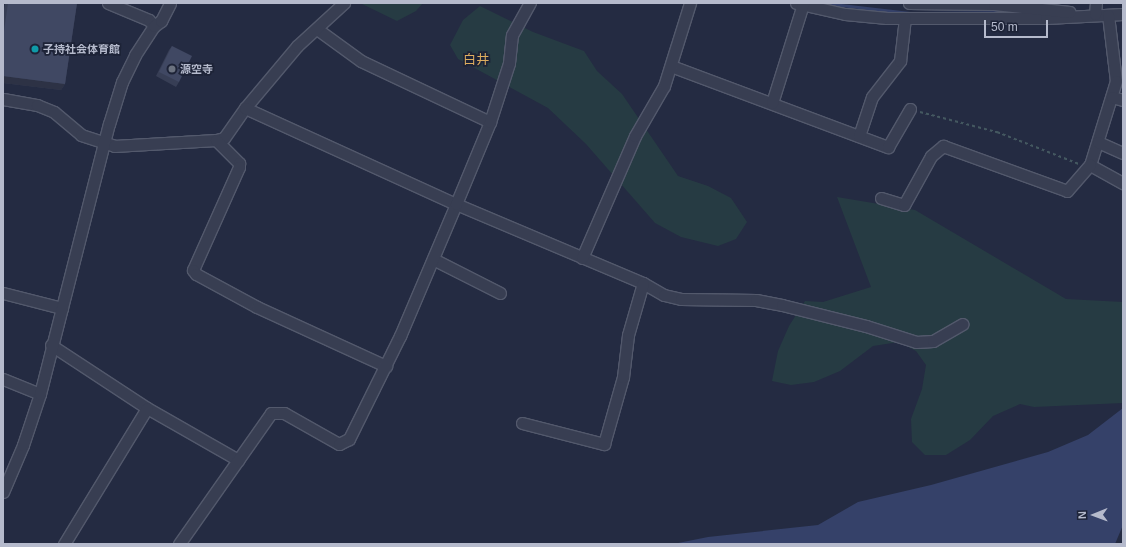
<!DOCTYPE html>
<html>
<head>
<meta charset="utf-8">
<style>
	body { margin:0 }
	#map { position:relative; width:1126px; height:547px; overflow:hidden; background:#242b42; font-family:Helvetica,"Noto Sans JP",sans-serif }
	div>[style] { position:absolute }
	.green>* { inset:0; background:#263b43 }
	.water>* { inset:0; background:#354169 }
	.stream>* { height:2.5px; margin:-1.25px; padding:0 1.25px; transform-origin:1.25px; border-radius:1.25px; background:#354169 }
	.path>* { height:1.5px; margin-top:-0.75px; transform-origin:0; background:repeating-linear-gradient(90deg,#445860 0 3px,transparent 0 6px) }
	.roads { filter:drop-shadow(1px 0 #53596c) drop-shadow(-1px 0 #53596c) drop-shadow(0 1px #53596c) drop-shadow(0 -1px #53596c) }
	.minor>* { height:11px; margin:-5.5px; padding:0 5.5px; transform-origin:5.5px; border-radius:5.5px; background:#383e52 }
	.wall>* { inset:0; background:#373e55 }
	.shaded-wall>* { inset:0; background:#2d3245 }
	.building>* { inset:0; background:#404863 }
	.dots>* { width:11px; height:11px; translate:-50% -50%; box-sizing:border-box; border:2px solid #1d2337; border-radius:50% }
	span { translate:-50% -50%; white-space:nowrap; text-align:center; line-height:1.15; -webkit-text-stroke:3.5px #1d2337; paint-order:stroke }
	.poi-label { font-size:11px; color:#b5bacc; font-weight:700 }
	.left { translate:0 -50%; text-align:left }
	.quarter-label { font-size:13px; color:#ddad5f }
	.frame { position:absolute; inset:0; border:4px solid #b5bacc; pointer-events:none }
	.north { position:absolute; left:1074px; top:495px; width:40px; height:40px; -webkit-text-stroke:3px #1d2337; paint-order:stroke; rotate:269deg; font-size:11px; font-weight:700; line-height:16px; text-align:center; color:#b5bacc }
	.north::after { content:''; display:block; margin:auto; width:14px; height:18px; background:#b5bacc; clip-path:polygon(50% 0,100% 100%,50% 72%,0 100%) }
	.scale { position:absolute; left:984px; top:20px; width:64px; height:18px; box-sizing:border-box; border:2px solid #b5bacc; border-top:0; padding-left:5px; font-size:12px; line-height:14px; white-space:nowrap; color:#b5bacc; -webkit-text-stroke:3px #1d2337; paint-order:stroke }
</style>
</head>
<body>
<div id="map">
	<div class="green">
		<i style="clip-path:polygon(360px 3px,423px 3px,416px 11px,397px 21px)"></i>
		<i style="clip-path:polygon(480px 6px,533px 32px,584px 51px,597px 71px,622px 94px,678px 176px,708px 186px,731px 198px,747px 222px,736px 239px,718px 246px,681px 237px,655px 223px,586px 144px,548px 108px,458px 59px,450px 45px,463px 20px)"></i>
		<i style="clip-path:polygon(837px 197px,915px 210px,1066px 299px,1123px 302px,1123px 403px,1034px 407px,1020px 404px,993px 416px,970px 440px,946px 455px,925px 455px,912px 442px,911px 419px,922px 389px,926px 365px,916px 351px,899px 342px,873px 346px,840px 371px,814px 382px,791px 385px,772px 381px,778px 351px,789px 326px,805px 301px,823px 302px,871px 287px)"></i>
	</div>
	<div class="water">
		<i style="clip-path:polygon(1123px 408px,1123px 525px,1115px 544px,673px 544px,708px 537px,818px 525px,858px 502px,931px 485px,1048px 452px,1088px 435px)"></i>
	</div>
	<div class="stream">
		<i style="left:824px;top:3px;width:86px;rotate:6.7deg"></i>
		<i style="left:920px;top:13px;width:95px;rotate:-0.6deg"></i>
	</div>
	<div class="path">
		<i style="left:920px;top:112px;width:80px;rotate:14.6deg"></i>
		<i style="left:997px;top:132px;width:88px;rotate:21.3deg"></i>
	</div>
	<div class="roads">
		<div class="minor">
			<i style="left:108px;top:3px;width:44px;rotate:22.5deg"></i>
			<i style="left:149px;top:20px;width:8px;rotate:50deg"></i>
			<i style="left:796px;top:3px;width:50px;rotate:12.7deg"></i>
			<i style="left:845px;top:14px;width:42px;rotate:5.4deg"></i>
			<i style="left:887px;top:18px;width:159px"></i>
			<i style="left:1046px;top:18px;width:77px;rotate:-3deg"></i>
			<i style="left:909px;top:3px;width:85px;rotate:0.7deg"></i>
			<i style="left:994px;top:4px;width:76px;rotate:6deg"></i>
			<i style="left:1095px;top:14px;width:11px;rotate:-85deg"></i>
			<i style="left:1108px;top:15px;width:66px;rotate:83.1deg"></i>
			<i style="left:1116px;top:81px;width:88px;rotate:107.2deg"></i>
			<i style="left:1090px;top:165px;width:38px;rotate:29deg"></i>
			<i style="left:317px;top:29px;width:54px;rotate:36deg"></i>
			<i style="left:361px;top:61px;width:143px;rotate:25.3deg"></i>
			<i style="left:671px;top:66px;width:232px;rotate:20.5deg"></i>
			<i style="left:888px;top:147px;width:44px;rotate:-59.9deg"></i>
			<i style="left:1112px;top:97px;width:11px;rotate:15deg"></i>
			<i style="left:3px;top:99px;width:35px;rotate:10deg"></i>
			<i style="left:37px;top:105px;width:18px;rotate:22deg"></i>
			<i style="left:54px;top:112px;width:35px;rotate:40deg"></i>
			<i style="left:81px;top:135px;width:35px;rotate:18deg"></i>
			<i style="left:114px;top:146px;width:102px;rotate:-3.4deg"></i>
			<i style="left:216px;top:140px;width:8px;rotate:-14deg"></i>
			<i style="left:224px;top:138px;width:37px;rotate:-55deg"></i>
			<i style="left:245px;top:108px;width:81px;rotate:-50deg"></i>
			<i style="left:297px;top:46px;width:64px;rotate:-42.5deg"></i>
			<i style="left:772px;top:103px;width:104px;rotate:-72.6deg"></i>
			<i style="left:245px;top:108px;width:232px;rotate:24.5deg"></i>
			<i style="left:456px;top:204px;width:203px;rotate:22.9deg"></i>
			<i style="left:643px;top:283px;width:24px;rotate:30deg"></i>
			<i style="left:664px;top:295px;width:17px;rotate:13deg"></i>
			<i style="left:681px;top:299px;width:75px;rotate:0.8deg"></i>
			<i style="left:756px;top:300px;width:26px;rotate:11deg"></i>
			<i style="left:782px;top:305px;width:87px;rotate:14deg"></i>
			<i style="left:866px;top:326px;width:52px;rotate:17.7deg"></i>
			<i style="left:916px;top:342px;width:17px;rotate:-3deg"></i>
			<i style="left:933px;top:341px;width:34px;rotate:-30deg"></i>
			<i style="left:859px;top:136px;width:41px;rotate:-71.6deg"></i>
			<i style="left:872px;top:97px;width:46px;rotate:-52.1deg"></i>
			<i style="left:900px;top:61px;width:43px;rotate:-83.4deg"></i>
			<i style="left:216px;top:140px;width:33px;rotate:45deg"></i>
			<i style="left:239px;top:163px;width:4px;rotate:90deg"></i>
			<i style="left:239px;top:167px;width:113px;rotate:114.1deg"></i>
			<i style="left:193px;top:270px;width:5px;rotate:53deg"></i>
			<i style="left:196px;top:274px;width:69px;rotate:28.4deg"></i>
			<i style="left:257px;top:307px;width:142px;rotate:24.6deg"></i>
			<i style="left:1098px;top:142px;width:27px;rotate:24deg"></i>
			<i style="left:881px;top:198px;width:24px;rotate:17deg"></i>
			<i style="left:904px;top:205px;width:56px;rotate:-61.1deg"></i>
			<i style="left:931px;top:156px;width:16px;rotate:-40deg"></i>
			<i style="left:943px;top:146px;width:132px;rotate:19.9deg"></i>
			<i style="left:1067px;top:191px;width:35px;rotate:-49deg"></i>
			<i style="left:582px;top:258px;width:133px;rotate:-66.5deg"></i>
			<i style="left:635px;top:136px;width:58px;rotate:-59.9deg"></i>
			<i style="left:664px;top:86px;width:87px;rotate:-72.6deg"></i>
			<i style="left:433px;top:259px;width:75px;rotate:26.9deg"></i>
			<i style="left:3px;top:293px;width:61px;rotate:14.3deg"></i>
			<i style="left:51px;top:345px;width:115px;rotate:33.3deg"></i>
			<i style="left:147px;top:408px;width:105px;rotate:29.7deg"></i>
			<i style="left:3px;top:379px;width:40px;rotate:22deg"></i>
			<i style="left:522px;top:423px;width:85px;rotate:14.4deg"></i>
			<i style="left:604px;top:444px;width:70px;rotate:-74.2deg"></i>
			<i style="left:623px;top:377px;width:42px;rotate:-83.2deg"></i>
			<i style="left:628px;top:335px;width:54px;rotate:-73.9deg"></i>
			<i style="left:3px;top:492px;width:51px;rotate:-66.9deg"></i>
			<i style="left:23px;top:445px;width:54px;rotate:-71.6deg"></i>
			<i style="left:40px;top:394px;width:279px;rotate:-75.7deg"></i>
			<i style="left:109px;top:124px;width:44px;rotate:-72.8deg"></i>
			<i style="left:122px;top:82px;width:30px;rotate:-64deg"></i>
			<i style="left:135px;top:55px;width:35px;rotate:-57deg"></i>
			<i style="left:154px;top:26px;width:9px;rotate:-36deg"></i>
			<i style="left:161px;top:21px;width:20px;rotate:-63deg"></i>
			<i style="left:64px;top:544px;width:159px;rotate:-58.6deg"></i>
			<i style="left:179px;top:544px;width:160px;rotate:-54.9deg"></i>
			<i style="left:271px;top:413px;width:13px"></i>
			<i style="left:284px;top:413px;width:63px;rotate:29.4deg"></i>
			<i style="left:339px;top:444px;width:11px;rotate:-27deg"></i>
			<i style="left:349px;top:439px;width:115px;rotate:-63.7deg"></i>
			<i style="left:400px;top:336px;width:143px;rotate:-67deg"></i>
			<i style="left:456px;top:204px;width:89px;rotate:-67.5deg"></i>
			<i style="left:490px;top:122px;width:62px;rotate:-72.1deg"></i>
			<i style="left:509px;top:63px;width:28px;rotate:-84deg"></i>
			<i style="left:512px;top:35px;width:37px;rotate:-61deg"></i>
		</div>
	</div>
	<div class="wall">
		<i style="clip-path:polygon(5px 3px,77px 3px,65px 84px,61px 90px,3px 83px,3px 15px)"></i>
		<i style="clip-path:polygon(172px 46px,179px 82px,176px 87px,156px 76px,169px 50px)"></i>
	</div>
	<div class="shaded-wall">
		<i style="clip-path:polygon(3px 76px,65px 84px,61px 90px,3px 83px)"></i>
	</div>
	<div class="building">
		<i style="clip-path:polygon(8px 3px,77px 3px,65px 84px,3px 76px,3px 38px)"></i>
		<i style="clip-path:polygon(172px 46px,192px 56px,179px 82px,159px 72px)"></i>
	</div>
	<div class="dots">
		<i style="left:35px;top:49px;background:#0f9aa8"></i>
		<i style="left:172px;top:69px;background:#6b7280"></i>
	</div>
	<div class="poi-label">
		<span class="left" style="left:43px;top:49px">子持社会体育館</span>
		<span class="left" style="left:180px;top:69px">源空寺</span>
	</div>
	<div class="quarter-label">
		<span style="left:476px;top:60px">白井</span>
	</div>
	<div class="frame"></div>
	<div class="north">N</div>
	<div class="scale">50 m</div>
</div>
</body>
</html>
